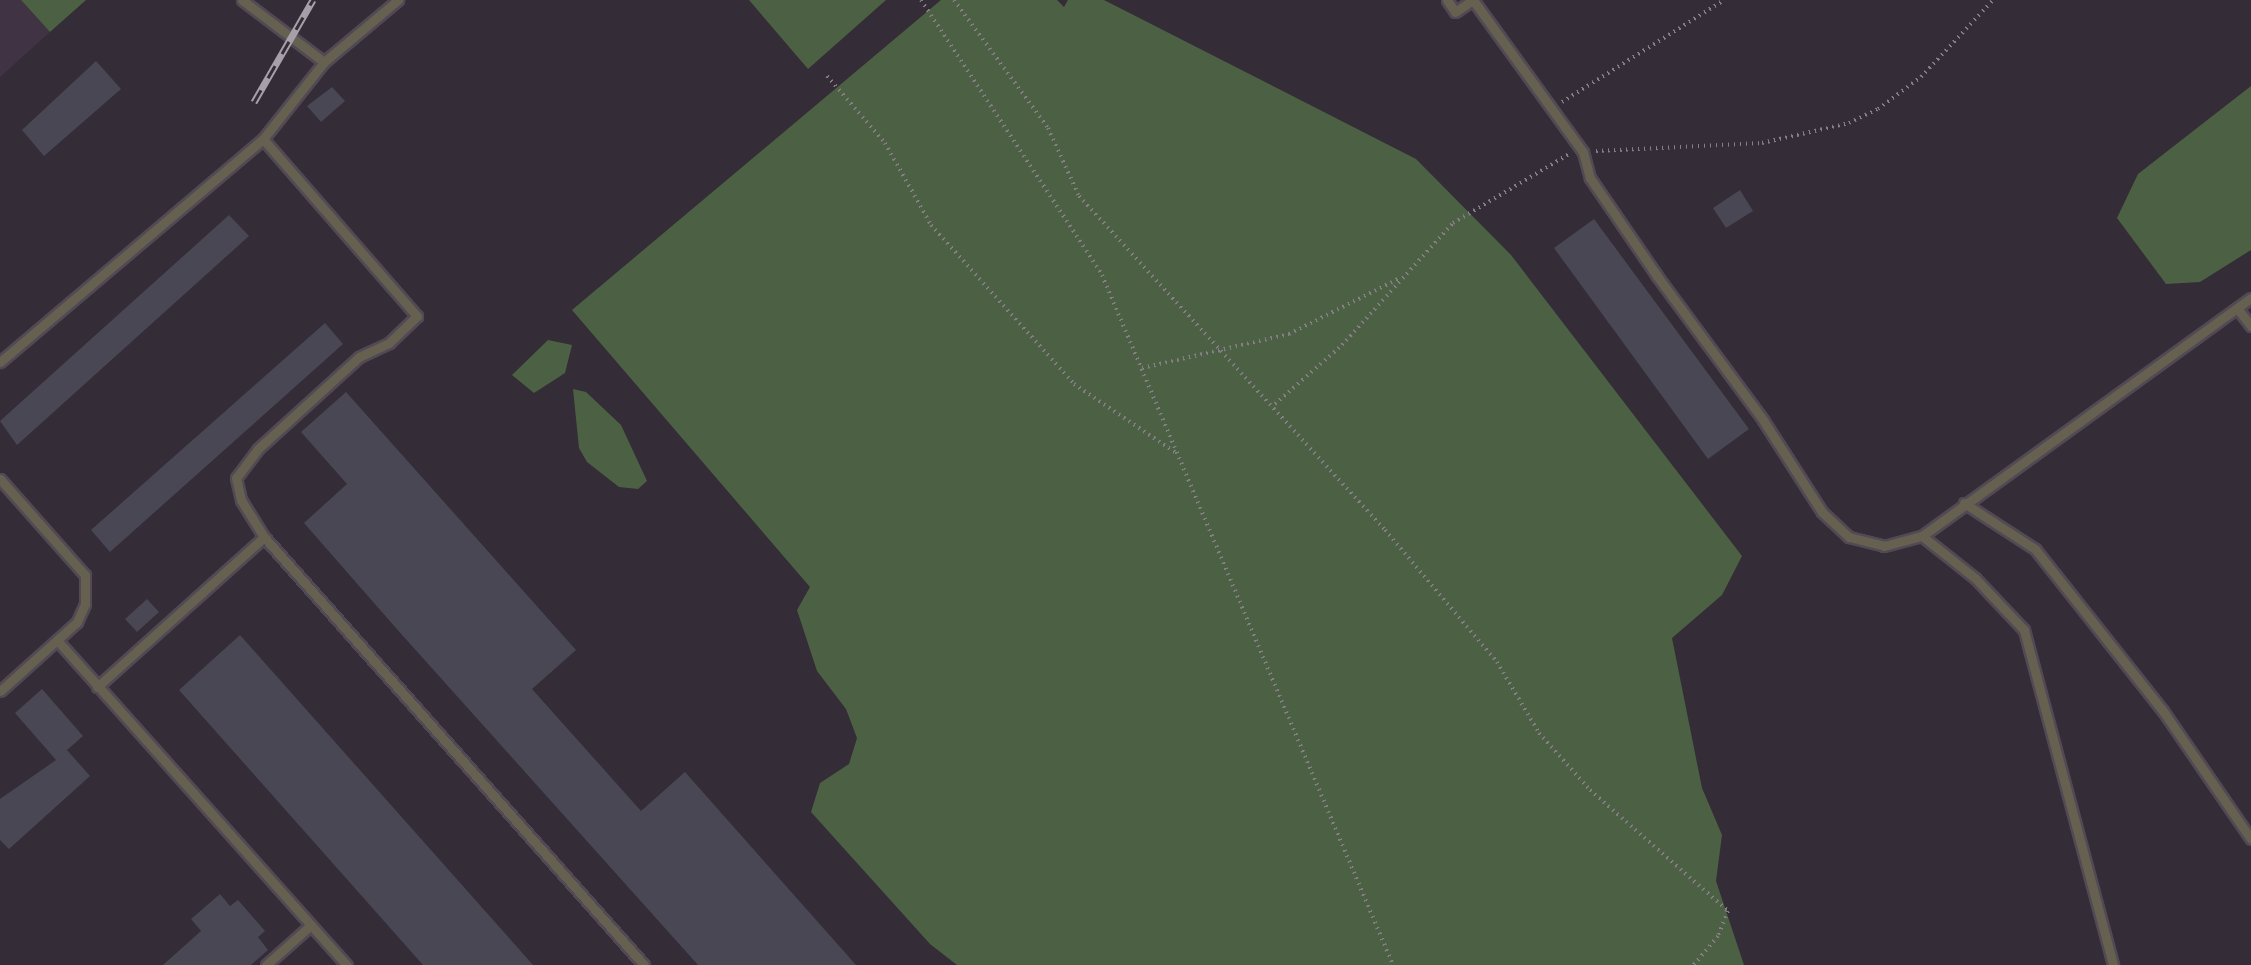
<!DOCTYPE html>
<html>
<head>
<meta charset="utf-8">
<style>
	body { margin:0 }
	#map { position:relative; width:2251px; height:965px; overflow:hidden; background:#342c37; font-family:"Exo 2",sans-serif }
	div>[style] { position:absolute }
	.built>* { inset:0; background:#403444 }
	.green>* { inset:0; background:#4c6143 }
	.building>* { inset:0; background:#494754 }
	.path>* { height:4px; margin-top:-2px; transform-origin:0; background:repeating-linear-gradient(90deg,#867f88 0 1.5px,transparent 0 6px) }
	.roads { filter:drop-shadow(2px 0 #514a54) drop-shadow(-2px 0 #514a54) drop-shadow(0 2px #514a54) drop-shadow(0 -2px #514a54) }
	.service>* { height:9px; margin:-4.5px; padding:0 4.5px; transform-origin:4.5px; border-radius:4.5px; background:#666050 }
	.rail>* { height:7px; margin-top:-3.5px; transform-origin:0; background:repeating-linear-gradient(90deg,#342c37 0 14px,#a7a0a8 0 28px); box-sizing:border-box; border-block:2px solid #a7a0a8 }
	span { translate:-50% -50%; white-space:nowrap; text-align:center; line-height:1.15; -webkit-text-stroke:5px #342c37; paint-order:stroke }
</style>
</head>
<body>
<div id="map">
	<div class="built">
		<i style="clip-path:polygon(0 0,21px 0,50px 32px,0 77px)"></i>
	</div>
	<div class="green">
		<i style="clip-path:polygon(21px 0,86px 0,50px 32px)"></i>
		<i style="clip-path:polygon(749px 0,886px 0,808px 69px)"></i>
		<i style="clip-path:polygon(941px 0,1057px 0,1064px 7px,1068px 0,1104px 0,1416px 159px,1511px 255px,1742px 556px,1722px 595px,1672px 638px,1702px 788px,1722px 835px,1716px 881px,1744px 965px,957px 965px,930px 944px,811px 812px,820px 783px,849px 764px,857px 738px,846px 709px,817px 671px,797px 610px,810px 587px,572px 310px)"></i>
		<i style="clip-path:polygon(2251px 86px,2251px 250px,2200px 282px,2166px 284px,2117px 218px,2138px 174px)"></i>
		<i style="clip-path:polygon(548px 340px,572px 345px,565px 373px,534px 393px,512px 375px)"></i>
		<i style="clip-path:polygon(573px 389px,586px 392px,621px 425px,647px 481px,638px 489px,619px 487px,587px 462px,579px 448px)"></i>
	</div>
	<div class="building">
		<i style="clip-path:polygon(96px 61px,121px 89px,44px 156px,22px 130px)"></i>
		<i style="clip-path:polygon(332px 87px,345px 101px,321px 122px,307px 106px)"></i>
		<i style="clip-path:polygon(1740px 190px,1753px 211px,1726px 228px,1713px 208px)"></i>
		<i style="clip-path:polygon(229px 215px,249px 236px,17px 445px,0 421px)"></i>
		<i style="clip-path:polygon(1594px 219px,1749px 429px,1708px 459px,1554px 248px)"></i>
		<i style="clip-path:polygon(325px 323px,343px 344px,110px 552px,91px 530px)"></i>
		<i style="clip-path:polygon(346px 392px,576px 650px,532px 689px,641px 811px,685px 772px,856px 965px,698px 965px,395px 627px,304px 523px,347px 484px,301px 432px)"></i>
		<i style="clip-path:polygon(147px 599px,159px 612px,137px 632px,125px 619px)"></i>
		<i style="clip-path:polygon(240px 635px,533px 965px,423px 965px,179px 690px)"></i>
		<i style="clip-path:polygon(42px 689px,83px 736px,67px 750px,90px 776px,9px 849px,0 840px,0 799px,56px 760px,15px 713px)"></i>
		<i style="clip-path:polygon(220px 894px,230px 906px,238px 900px,265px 931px,258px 937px,268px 950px,251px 965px,163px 965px,201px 931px,191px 919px)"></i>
	</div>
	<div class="path">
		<i style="left:921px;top:0;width:329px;rotate:56.6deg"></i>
		<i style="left:1102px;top:275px;width:749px;rotate:67.13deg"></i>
		<i style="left:954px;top:0;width:159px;rotate:53.7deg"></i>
		<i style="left:1048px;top:128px;width:75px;rotate:65.5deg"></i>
		<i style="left:1079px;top:196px;width:453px;rotate:47.5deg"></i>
		<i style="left:1385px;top:530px;width:173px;rotate:49.7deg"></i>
		<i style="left:1497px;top:662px;width:82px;rotate:59.4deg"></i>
		<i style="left:1539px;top:733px;width:76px;rotate:48.2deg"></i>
		<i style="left:1590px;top:790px;width:184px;rotate:41.2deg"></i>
		<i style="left:1728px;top:911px;width:27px;rotate:112deg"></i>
		<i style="left:1718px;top:936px;width:38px;rotate:130deg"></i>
		<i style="left:827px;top:76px;width:89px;rotate:49.1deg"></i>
		<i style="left:885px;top:143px;width:94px;rotate:60.7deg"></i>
		<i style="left:931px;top:225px;width:214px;rotate:48deg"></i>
		<i style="left:1074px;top:384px;width:122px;rotate:34deg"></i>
		<i style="left:1562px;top:102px;width:191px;rotate:-32.2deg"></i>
		<i style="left:1596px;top:151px;width:166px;rotate:-2.8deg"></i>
		<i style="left:1762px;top:143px;width:89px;rotate:-12.9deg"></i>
		<i style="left:1849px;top:123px;width:32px;rotate:-26deg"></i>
		<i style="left:1878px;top:109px;width:54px;rotate:-36.7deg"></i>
		<i style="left:1921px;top:77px;width:105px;rotate:-46.9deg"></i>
		<i style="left:1142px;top:368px;width:151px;rotate:-13deg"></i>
		<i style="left:1289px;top:334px;width:124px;rotate:-26.8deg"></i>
		<i style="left:1275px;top:404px;width:89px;rotate:-41.4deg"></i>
		<i style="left:1342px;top:345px;width:165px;rotate:-47.7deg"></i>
		<i style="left:1453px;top:223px;width:135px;rotate:-30.7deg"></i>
	</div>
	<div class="roads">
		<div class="service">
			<i style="left:242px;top:0;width:103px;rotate:37.1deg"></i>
			<i style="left:1447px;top:0;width:14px;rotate:56deg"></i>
			<i style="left:1455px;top:12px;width:22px;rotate:-34deg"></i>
			<i style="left:1473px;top:0;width:188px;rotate:54.1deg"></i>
			<i style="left:1583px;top:152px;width:27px;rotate:75deg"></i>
			<i style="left:1590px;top:178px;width:119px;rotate:55.6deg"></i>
			<i style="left:1657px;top:276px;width:179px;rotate:53.6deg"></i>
			<i style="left:1763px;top:420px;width:109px;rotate:57.3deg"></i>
			<i style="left:1822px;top:512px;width:37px;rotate:43deg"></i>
			<i style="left:1849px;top:537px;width:36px;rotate:14deg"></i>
			<i style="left:1884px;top:546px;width:39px;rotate:-15deg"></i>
			<i style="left:1922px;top:536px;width:406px;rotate:-35.9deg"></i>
			<i style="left:263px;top:139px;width:235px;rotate:49deg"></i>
			<i style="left:417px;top:316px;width:39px;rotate:136deg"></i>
			<i style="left:389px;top:343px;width:33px;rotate:155deg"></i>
			<i style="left:359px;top:357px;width:137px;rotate:137.7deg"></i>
			<i style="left:258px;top:449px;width:36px;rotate:127deg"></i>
			<i style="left:236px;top:478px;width:23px;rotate:77deg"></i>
			<i style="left:241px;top:500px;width:44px;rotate:58.1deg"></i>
			<i style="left:264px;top:537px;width:572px;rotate:48.4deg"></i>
			<i style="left:2237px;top:308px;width:23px;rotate:52deg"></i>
			<i style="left:0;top:362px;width:345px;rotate:-40.3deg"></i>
			<i style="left:263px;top:139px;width:98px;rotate:-51.6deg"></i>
			<i style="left:324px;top:62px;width:97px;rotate:-40deg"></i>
			<i style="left:0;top:479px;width:128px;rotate:48.5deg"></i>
			<i style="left:85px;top:575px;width:29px;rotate:90deg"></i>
			<i style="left:85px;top:604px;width:20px;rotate:114deg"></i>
			<i style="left:77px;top:622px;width:103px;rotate:138.1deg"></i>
			<i style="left:1964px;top:503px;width:85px;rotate:32.9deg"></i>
			<i style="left:2035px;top:549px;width:206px;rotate:51.7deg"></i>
			<i style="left:2163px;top:711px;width:155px;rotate:55.5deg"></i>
			<i style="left:1922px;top:536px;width:68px;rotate:38.4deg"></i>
			<i style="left:1975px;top:578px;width:71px;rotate:46.7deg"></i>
			<i style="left:2024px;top:630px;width:347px;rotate:75.1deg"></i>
			<i style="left:57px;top:640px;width:436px;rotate:48.3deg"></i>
			<i style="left:97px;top:687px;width:224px;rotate:-41.9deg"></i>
			<i style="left:266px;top:965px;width:60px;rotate:-41.6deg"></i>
		</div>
	</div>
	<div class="rail">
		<i style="left:254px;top:102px;width:118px;rotate:-60deg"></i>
	</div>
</div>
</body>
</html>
